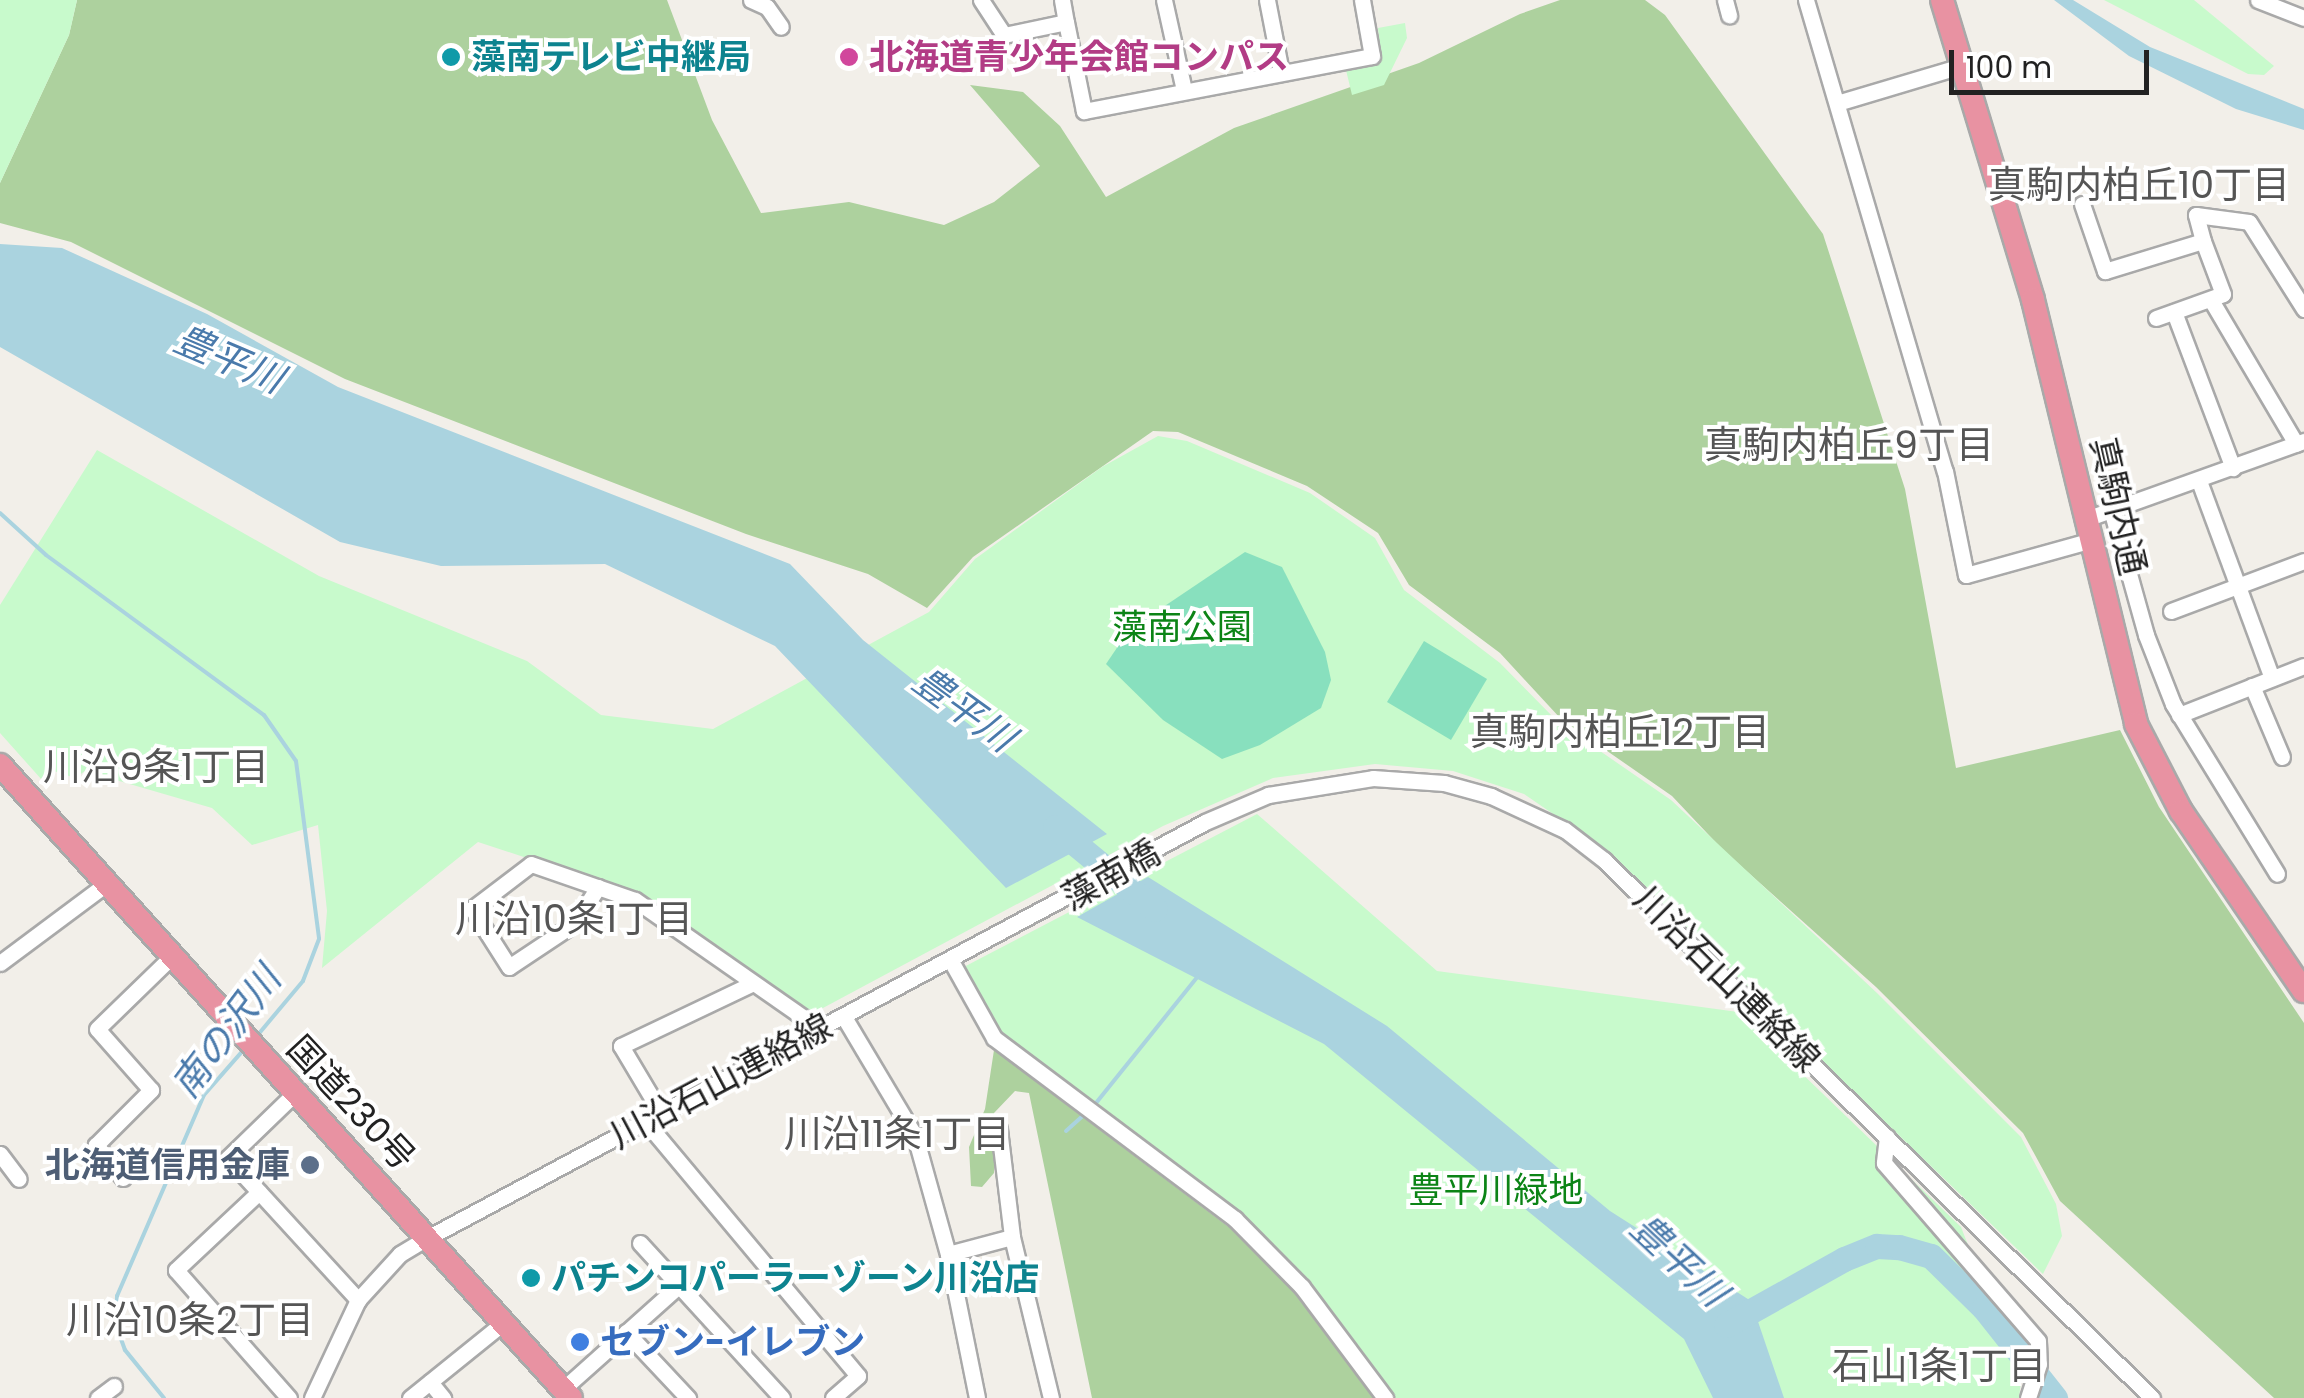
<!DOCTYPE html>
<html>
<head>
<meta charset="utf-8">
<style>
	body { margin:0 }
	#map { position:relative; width:2304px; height:1398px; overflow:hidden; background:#f2efe9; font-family:Poppins,"Noto Sans JP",sans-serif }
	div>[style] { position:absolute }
	.forest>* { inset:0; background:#add19e }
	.park>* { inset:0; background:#c8facc }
	.pitch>* { inset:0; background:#88e0be }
	.water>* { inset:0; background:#aad3df }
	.stream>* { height:4px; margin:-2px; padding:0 2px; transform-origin:2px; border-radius:2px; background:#aad3df }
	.river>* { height:25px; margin:-12.5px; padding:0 12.5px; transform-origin:12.5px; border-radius:12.5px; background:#aad3df }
	.roads { filter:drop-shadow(2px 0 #a9a9a9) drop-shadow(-2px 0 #a9a9a9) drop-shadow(0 2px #a9a9a9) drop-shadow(0 -2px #a9a9a9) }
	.minor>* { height:15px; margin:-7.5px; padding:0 7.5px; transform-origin:7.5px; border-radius:7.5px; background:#fff }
	.highway>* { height:22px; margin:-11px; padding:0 11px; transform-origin:11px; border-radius:11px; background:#e892a2 }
	.dots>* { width:28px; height:28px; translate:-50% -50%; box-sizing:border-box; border:5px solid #fff; border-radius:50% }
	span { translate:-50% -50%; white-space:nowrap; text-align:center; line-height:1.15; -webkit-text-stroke:8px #fff; paint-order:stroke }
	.culture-label { font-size:35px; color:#0d838f; font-weight:700 }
	.left { translate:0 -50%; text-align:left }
	.hotel-label { font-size:35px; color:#b23c85; font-weight:700 }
	.street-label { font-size:35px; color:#222 }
	.park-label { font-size:35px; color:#0c8416 }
	.service-label { font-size:35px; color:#4e5e75; font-weight:700 }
	.right { translate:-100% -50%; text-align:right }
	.shop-label { font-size:35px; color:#366cbe; font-weight:700 }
	.neighbourhood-label { font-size:38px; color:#555 }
	.water-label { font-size:38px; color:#4a7aab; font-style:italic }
	.scale { position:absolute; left:1949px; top:50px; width:200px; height:45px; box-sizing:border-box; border:5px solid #222; border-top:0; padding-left:12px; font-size:30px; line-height:35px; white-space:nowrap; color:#222; -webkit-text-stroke:8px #fff; paint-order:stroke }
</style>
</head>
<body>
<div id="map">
	<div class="forest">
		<i style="clip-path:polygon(77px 0,667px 0,712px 120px,761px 213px,849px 202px,944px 225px,994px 202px,1040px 166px,970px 85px,1023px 92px,1060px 126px,1106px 197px,1234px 128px,1419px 63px,1520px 14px,1560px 0,1645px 0,1665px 15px,1823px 234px,1905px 489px,1956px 768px,2120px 730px,2159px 807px,2304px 1023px,2304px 1398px,2274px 1398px,2060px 1201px,2023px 1133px,1876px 987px,1723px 850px,1672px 796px,1561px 719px,1500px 653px,1409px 585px,1378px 533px,1307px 486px,1178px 432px,1153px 431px,973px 557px,927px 608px,868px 574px,746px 534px,345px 379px,71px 242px,0 223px,0 183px,69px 35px)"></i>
		<i style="clip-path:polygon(994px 1050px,1262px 1252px,1377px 1398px,1092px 1398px,1029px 1093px,1015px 1091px,994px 1113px,994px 1173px,982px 1187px,971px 1186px,969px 1147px,985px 1109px)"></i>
	</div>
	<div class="park">
		<i style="clip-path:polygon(0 0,77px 0,69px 35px,0 183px)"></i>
		<i style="clip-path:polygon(2104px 0,2194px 0,2274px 66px,2264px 75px,2248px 74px)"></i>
		<i style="clip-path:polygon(1405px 23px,1407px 38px,1384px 85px,1352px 95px,1346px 70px,1381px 62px,1378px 28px)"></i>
		<i style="clip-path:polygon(1158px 436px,1187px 441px,1310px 493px,1375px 538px,1404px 590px,1500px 663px,1558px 722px,1671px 800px,1877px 993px,2021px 1137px,2056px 1204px,2062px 1236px,2043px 1274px,1594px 842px,1524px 794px,1453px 771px,1375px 764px,1273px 778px,1163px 826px,808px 1016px,685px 931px,554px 867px,478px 842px,322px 968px,327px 911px,318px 825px,252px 845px,212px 808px,85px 771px,75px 778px,48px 769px,42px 780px,0 733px,0 605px,97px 450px,319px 576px,527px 661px,601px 715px,713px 729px,929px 612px,975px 559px,1102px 467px)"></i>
		<i style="clip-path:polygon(1257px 814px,1437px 971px,1738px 1012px,1961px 1227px,2021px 1381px,2019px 1398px,1389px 1398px,1300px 1277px,1000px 1037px,960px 969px)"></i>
	</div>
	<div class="pitch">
		<i style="clip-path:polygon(1245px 552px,1282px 567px,1325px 652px,1331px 680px,1321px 708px,1260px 745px,1222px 759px,1163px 720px,1106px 664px,1129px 630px)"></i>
		<i style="clip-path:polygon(1424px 641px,1487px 679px,1451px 740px,1387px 702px)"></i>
	</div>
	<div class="water">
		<i style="clip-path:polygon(2054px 0,2073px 0,2150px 47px,2304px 109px,2304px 130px,2236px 109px,2129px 56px)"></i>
		<i style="clip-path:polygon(0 244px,62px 248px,207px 314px,338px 387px,790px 564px,863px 640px,1107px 834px,1006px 888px,775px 646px,605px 564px,441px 566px,340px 542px,0 347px)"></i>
		<i style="clip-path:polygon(1148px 877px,1387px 1026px,1610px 1211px,1751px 1301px,1784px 1398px,1713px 1398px,1684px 1339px,1324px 1044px,1077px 917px)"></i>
	</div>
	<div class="stream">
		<i style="left:0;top:513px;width:62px;rotate:42.4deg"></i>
		<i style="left:46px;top:555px;width:270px;rotate:36.3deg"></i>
		<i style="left:264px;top:715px;width:56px;rotate:55.2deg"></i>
		<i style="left:296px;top:761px;width:179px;rotate:82.6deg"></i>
		<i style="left:319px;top:939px;width:45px;rotate:110.9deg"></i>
		<i style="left:303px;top:981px;width:73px;rotate:130deg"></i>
		<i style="left:1092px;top:1108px;width:169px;rotate:-51.2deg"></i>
		<i style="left:1066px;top:1131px;width:25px;rotate:-42deg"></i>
		<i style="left:164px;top:1398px;width:62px;rotate:-129.1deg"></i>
		<i style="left:125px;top:1350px;width:27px;rotate:-110deg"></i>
		<i style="left:116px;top:1325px;width:29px;rotate:-88deg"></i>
		<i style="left:117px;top:1296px;width:219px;rotate:-66.6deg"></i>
		<i style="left:204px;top:1095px;width:64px;rotate:-48.8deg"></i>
	</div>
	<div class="river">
		<i style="left:1055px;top:827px;width:129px;rotate:39.4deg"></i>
		<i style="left:1726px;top:1325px;width:135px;rotate:-29.2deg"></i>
		<i style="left:1844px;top:1259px;width:35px;rotate:-22deg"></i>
		<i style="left:1877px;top:1246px;width:22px;rotate:3deg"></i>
		<i style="left:1899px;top:1247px;width:33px;rotate:16deg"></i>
		<i style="left:1931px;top:1256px;width:74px;rotate:44.5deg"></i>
		<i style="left:1984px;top:1308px;width:115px;rotate:51.7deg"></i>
	</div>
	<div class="roads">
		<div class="minor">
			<i style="left:751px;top:0;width:17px;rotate:24deg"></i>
			<i style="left:767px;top:7px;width:24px;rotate:55deg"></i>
			<i style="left:981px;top:0;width:42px;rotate:56.7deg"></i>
			<i style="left:1004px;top:35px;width:63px;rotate:-11.8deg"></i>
			<i style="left:1066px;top:22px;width:91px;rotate:78.6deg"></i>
			<i style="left:1084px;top:111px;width:293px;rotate:-10.8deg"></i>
			<i style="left:1372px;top:56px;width:57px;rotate:-100.1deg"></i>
			<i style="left:1062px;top:0;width:22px;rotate:80deg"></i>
			<i style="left:1164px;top:0;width:92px;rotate:77.5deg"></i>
			<i style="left:1267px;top:0;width:73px;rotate:79deg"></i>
			<i style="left:1725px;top:0;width:16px;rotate:75deg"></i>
			<i style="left:1806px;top:0;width:491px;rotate:73.6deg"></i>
			<i style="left:1945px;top:471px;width:106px;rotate:78.6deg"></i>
			<i style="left:1966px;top:575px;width:128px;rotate:-15.5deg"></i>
			<i style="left:2258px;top:0;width:49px;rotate:21.4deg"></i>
			<i style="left:1837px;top:103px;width:129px;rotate:-16.6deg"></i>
			<i style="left:2082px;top:204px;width:71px;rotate:71.1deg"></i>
			<i style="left:2105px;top:271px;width:102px;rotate:-17deg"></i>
			<i style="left:2203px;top:241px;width:27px;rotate:-105deg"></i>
			<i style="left:2196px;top:215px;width:53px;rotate:7.5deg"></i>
			<i style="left:2249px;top:222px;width:103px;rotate:57.7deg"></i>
			<i style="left:2211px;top:300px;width:167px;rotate:59.4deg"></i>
			<i style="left:2174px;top:312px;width:167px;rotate:69.3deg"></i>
			<i style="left:2156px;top:318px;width:71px;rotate:-19.7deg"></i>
			<i style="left:2223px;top:294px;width:57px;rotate:-110.7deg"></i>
			<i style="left:2199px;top:481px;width:210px;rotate:69.7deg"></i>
			<i style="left:2112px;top:513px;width:127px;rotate:74.4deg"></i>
			<i style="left:2146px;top:635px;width:74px;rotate:68.6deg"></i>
			<i style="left:2173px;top:704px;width:199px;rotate:58.5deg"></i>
			<i style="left:2086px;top:519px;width:232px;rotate:-19.7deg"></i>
			<i style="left:2171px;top:611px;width:142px;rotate:-20.6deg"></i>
			<i style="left:2252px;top:686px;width:77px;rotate:67.1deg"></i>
			<i style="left:2179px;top:715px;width:134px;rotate:-21.4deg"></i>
			<i style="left:598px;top:887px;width:43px;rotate:122.6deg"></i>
			<i style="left:575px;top:923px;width:79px;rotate:146.3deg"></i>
			<i style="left:509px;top:967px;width:69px;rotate:-122.5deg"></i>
			<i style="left:472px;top:909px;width:74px;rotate:-37.3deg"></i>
			<i style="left:531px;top:864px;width:110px;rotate:19.1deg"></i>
			<i style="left:635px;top:900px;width:226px;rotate:34.9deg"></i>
			<i style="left:951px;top:961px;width:88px;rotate:60.8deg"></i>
			<i style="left:994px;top:1038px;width:301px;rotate:36.9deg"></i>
			<i style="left:1235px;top:1219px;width:95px;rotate:45.4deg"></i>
			<i style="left:1302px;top:1287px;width:139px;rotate:53.2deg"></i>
			<i style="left:0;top:963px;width:132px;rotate:-36.7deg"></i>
			<i style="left:844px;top:1017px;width:139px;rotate:59.2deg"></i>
			<i style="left:915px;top:1136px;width:123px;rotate:74.4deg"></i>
			<i style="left:948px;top:1254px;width:147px;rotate:78.6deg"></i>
			<i style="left:295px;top:1093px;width:93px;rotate:135.9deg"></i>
			<i style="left:228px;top:1158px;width:193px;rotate:47.5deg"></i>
			<i style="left:661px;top:1113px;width:78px;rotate:-120.8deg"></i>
			<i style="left:621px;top:1046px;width:146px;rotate:-25.5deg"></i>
			<i style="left:645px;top:1121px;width:332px;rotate:50.1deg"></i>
			<i style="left:858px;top:1376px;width:33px;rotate:139deg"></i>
			<i style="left:999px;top:1129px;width:109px;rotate:83.1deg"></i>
			<i style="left:1012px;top:1237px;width:166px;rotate:76.4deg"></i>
			<i style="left:1887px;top:1137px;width:26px;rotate:97deg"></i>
			<i style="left:1884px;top:1163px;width:235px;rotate:49.1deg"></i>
			<i style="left:2038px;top:1341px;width:23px;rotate:88deg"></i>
			<i style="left:2039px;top:1364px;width:36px;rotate:108deg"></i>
			<i style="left:0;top:1154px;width:31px;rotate:53deg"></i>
			<i style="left:123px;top:1178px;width:43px;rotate:-129.3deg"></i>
			<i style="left:96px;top:1145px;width:78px;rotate:-45deg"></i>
			<i style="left:151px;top:1090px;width:81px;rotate:-131.5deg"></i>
			<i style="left:97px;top:1029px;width:105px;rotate:-44.2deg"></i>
			<i style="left:259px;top:1192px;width:114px;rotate:136.8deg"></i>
			<i style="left:176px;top:1270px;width:171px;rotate:48.6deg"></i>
			<i style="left:640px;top:1243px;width:210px;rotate:47.5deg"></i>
			<i style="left:948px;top:1254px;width:66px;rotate:-14.9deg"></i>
			<i style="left:626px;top:1332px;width:91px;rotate:46.8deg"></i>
			<i style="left:430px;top:1382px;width:21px;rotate:51deg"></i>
			<i style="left:563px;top:1389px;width:154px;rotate:-41.8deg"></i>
			<i style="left:98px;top:1398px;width:20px;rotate:-37deg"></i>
			<i style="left:312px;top:1398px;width:108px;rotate:-64.9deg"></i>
			<i style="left:358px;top:1300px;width:62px;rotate:-47.6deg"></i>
			<i style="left:400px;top:1254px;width:31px;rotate:-31deg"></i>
			<i style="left:427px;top:1238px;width:882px;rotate:-28.13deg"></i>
			<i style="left:1205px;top:822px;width:69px;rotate:-23.2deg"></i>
			<i style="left:1268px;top:795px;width:106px;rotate:-9.2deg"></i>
			<i style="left:1373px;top:778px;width:71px;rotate:4deg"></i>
			<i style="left:1444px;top:783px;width:49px;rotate:15.5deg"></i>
			<i style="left:1491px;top:796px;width:81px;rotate:24.7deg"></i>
			<i style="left:1565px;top:830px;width:49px;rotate:37.6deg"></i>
			<i style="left:1604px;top:860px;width:768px;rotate:44.47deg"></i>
			<i style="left:410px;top:1398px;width:119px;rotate:-38.9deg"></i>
		</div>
		<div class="highway">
			<i style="left:1942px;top:0;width:313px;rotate:73.1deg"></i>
			<i style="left:2033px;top:300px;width:436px;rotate:76.3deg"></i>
			<i style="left:2136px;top:724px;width:98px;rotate:62.7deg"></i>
			<i style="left:2181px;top:811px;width:218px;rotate:55.7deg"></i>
			<i style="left:0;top:765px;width:852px;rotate:47.95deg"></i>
		</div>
	</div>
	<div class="dots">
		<i style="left:451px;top:57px;background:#0f9aa8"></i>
		<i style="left:849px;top:57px;background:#d1479c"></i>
		<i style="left:310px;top:1165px;background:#5c6f8a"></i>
		<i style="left:531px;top:1278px;background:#0f9aa8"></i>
		<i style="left:580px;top:1342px;background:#3f7fe0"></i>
	</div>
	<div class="culture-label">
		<span class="left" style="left:471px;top:57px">藻南テレビ中継局</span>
		<span class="left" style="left:551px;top:1278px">パチンコパーラーゾーン川沿店</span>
	</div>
	<div class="hotel-label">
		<span class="left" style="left:869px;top:57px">北海道青少年会館コンパス</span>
	</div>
	<div class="street-label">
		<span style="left:2118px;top:506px;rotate:77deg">真駒内通</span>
		<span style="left:1111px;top:875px;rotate:-29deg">藻南橋</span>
		<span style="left:1727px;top:979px;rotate:45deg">川沿石山連絡線</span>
		<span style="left:721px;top:1081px;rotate:-28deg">川沿石山連絡線</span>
		<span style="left:351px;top:1103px;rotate:47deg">国道230号</span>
	</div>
	<div class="park-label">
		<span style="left:1182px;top:627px">藻南公園</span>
		<span style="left:1496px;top:1190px">豊平川緑地</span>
	</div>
	<div class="service-label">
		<span class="right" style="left:290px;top:1165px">北海道信用金庫</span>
	</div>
	<div class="shop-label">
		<span class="left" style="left:600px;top:1342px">セブン-イレブン</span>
	</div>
	<div class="neighbourhood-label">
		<span style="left:2139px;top:185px">真駒内柏丘10丁目</span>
		<span style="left:1849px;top:445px">真駒内柏丘9丁目</span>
		<span style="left:1620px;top:732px">真駒内柏丘12丁目</span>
		<span style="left:156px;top:767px">川沿9条1丁目</span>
		<span style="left:574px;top:919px">川沿10条1丁目</span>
		<span style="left:897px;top:1134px">川沿11条1丁目</span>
		<span style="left:190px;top:1320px">川沿10条2丁目</span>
		<span style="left:1939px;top:1366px">石山1条1丁目</span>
	</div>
	<div class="water-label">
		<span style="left:229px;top:359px;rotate:23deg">豊平川</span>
		<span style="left:964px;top:709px;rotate:36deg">豊平川</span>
		<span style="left:226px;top:1032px;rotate:-53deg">南の沢川</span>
		<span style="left:1679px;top:1260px;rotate:43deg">豊平川</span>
	</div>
	<div class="scale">100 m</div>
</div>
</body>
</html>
